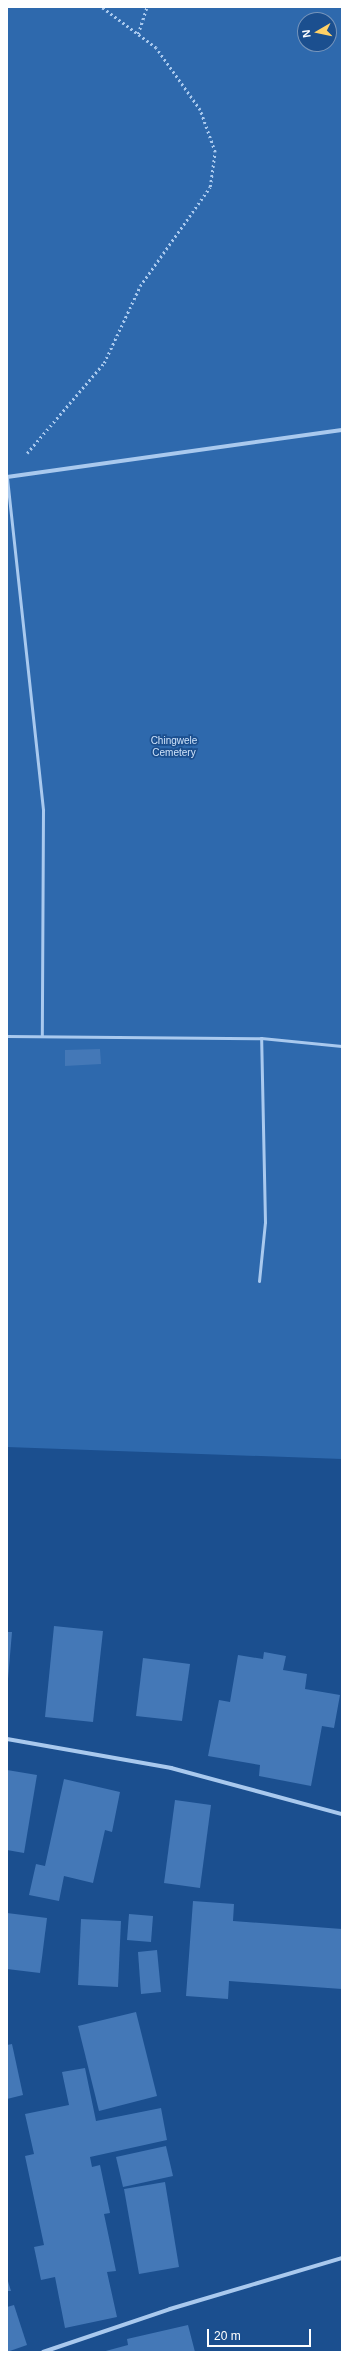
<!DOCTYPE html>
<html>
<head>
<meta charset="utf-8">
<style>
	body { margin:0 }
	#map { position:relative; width:349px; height:2359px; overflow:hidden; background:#1b4f8f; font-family:Helvetica,sans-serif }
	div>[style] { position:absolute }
	.green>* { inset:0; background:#2e69ad }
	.building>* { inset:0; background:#4478b7 }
	.path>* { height:2.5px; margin-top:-1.25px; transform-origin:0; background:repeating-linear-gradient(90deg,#a9c9ee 0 2px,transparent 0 5px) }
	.service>* { height:3px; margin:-1.5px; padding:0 1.5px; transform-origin:1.5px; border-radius:1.5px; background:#a9c9ee }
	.minor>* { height:4px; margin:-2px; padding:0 2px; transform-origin:2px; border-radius:2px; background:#a9c9ee }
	span { translate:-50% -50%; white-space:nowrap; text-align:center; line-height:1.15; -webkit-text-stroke:3.5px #1b4f8f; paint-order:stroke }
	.park-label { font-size:10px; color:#cfe3fa }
	.frame { position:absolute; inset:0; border:8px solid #fff; pointer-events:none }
	.north { position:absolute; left:297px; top:12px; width:40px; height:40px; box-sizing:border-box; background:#1b4f8f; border:1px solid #7695bc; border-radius:50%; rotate:261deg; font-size:11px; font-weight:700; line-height:16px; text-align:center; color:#fff }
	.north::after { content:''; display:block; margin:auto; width:14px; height:18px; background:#ffd166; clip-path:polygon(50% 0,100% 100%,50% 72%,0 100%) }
	.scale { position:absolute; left:207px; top:2329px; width:104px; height:18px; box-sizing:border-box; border:2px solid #fff; border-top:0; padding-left:5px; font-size:12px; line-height:14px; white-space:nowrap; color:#fff; -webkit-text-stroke:3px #1b4f8f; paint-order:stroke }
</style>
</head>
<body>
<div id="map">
	<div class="green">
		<i style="clip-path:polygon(evenodd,7px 7px,342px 7px,342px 1459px,7px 1447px,7px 7px,305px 20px,329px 20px,329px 44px,305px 44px,305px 20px)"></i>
	</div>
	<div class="building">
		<i style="clip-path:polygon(100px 1049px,101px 1064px,65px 1066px,65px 1050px)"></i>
		<i style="clip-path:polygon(54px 1626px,103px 1631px,93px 1722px,45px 1717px)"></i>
		<i style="clip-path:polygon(7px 1632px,12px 1632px,8px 1679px,7px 1679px)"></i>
		<i style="clip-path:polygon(264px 1652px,286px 1656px,283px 1670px,307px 1674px,305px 1689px,340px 1695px,334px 1728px,322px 1726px,311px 1786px,259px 1776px,260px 1765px,208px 1756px,219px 1700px,230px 1702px,238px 1655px,263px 1659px)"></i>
		<i style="clip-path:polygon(143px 1658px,190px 1664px,182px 1721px,136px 1716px)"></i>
		<i style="clip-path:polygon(7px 1770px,37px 1775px,24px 1853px,7px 1850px)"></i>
		<i style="clip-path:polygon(64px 1779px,120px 1792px,112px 1832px,105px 1830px,93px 1883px,64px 1876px,59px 1901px,29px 1895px,36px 1864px,45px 1866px)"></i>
		<i style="clip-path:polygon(175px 1800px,211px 1805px,200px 1888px,164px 1883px)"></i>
		<i style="clip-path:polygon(193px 1901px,234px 1904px,233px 1921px,342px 1929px,342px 1989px,229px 1981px,228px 1999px,186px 1996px)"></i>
		<i style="clip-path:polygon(7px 1913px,47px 1918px,40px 1973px,7px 1969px)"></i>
		<i style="clip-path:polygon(129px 1914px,153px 1916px,151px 1942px,127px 1940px)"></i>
		<i style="clip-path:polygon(81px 1919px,121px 1921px,118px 1987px,78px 1985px)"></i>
		<i style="clip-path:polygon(157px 1950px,161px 1992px,141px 1994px,138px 1952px)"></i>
		<i style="clip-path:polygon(136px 2012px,157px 2096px,99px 2111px,78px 2026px)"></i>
		<i style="clip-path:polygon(12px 2044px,23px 2095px,7px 2099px,7px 2045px)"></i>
		<i style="clip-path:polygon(85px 2068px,96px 2121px,161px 2108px,167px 2140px,90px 2157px,92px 2167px,100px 2165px,110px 2213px,104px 2214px,116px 2271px,107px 2272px,117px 2317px,65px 2328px,55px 2277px,41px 2280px,34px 2247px,44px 2245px,25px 2156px,34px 2154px,25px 2114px,69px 2105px,62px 2072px)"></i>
		<i style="clip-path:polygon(166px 2146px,173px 2176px,123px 2187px,116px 2157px)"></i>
		<i style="clip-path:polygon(165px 2182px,179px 2267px,139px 2274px,124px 2189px)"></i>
		<i style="clip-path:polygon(7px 2278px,11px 2291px,7px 2291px)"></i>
		<i style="clip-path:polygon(14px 2305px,27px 2345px,7px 2352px,7px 2307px)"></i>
		<i style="clip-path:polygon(188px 2325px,195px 2352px,102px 2352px,128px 2345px,127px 2339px)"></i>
	</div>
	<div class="path">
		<i style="left:138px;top:34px;width:28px;rotate:-72deg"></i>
		<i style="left:27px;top:453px;width:118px;rotate:-49.5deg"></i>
		<i style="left:104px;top:363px;width:85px;rotate:-64.9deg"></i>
		<i style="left:140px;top:286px;width:121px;rotate:-54.7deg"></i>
		<i style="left:210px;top:187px;width:35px;rotate:-82deg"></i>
		<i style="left:215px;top:152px;width:45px;rotate:-109.7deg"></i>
		<i style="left:200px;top:110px;width:76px;rotate:-125.4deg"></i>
		<i style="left:156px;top:48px;width:69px;rotate:-143.3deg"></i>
	</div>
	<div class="service">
		<i style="left:7px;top:478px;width:334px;rotate:83.8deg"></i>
		<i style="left:43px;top:810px;width:226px;rotate:90.3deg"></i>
		<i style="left:7px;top:1036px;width:254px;rotate:0.5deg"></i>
		<i style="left:261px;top:1038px;width:81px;rotate:5.6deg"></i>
		<i style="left:259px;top:1281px;width:59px;rotate:-84.2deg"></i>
		<i style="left:265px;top:1222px;width:184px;rotate:-91.2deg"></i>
	</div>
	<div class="minor">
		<i style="left:7px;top:477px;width:338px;rotate:-8deg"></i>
		<i style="left:7px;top:1739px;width:167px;rotate:10deg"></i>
		<i style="left:171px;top:1768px;width:177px;rotate:15.1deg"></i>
		<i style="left:43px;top:2352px;width:134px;rotate:-18.7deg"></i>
		<i style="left:170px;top:2309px;width:179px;rotate:-16.5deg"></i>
	</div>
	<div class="park-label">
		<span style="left:174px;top:746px">Chingwele<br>Cemetery</span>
	</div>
	<div class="frame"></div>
	<div class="north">N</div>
	<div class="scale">20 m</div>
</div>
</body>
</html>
